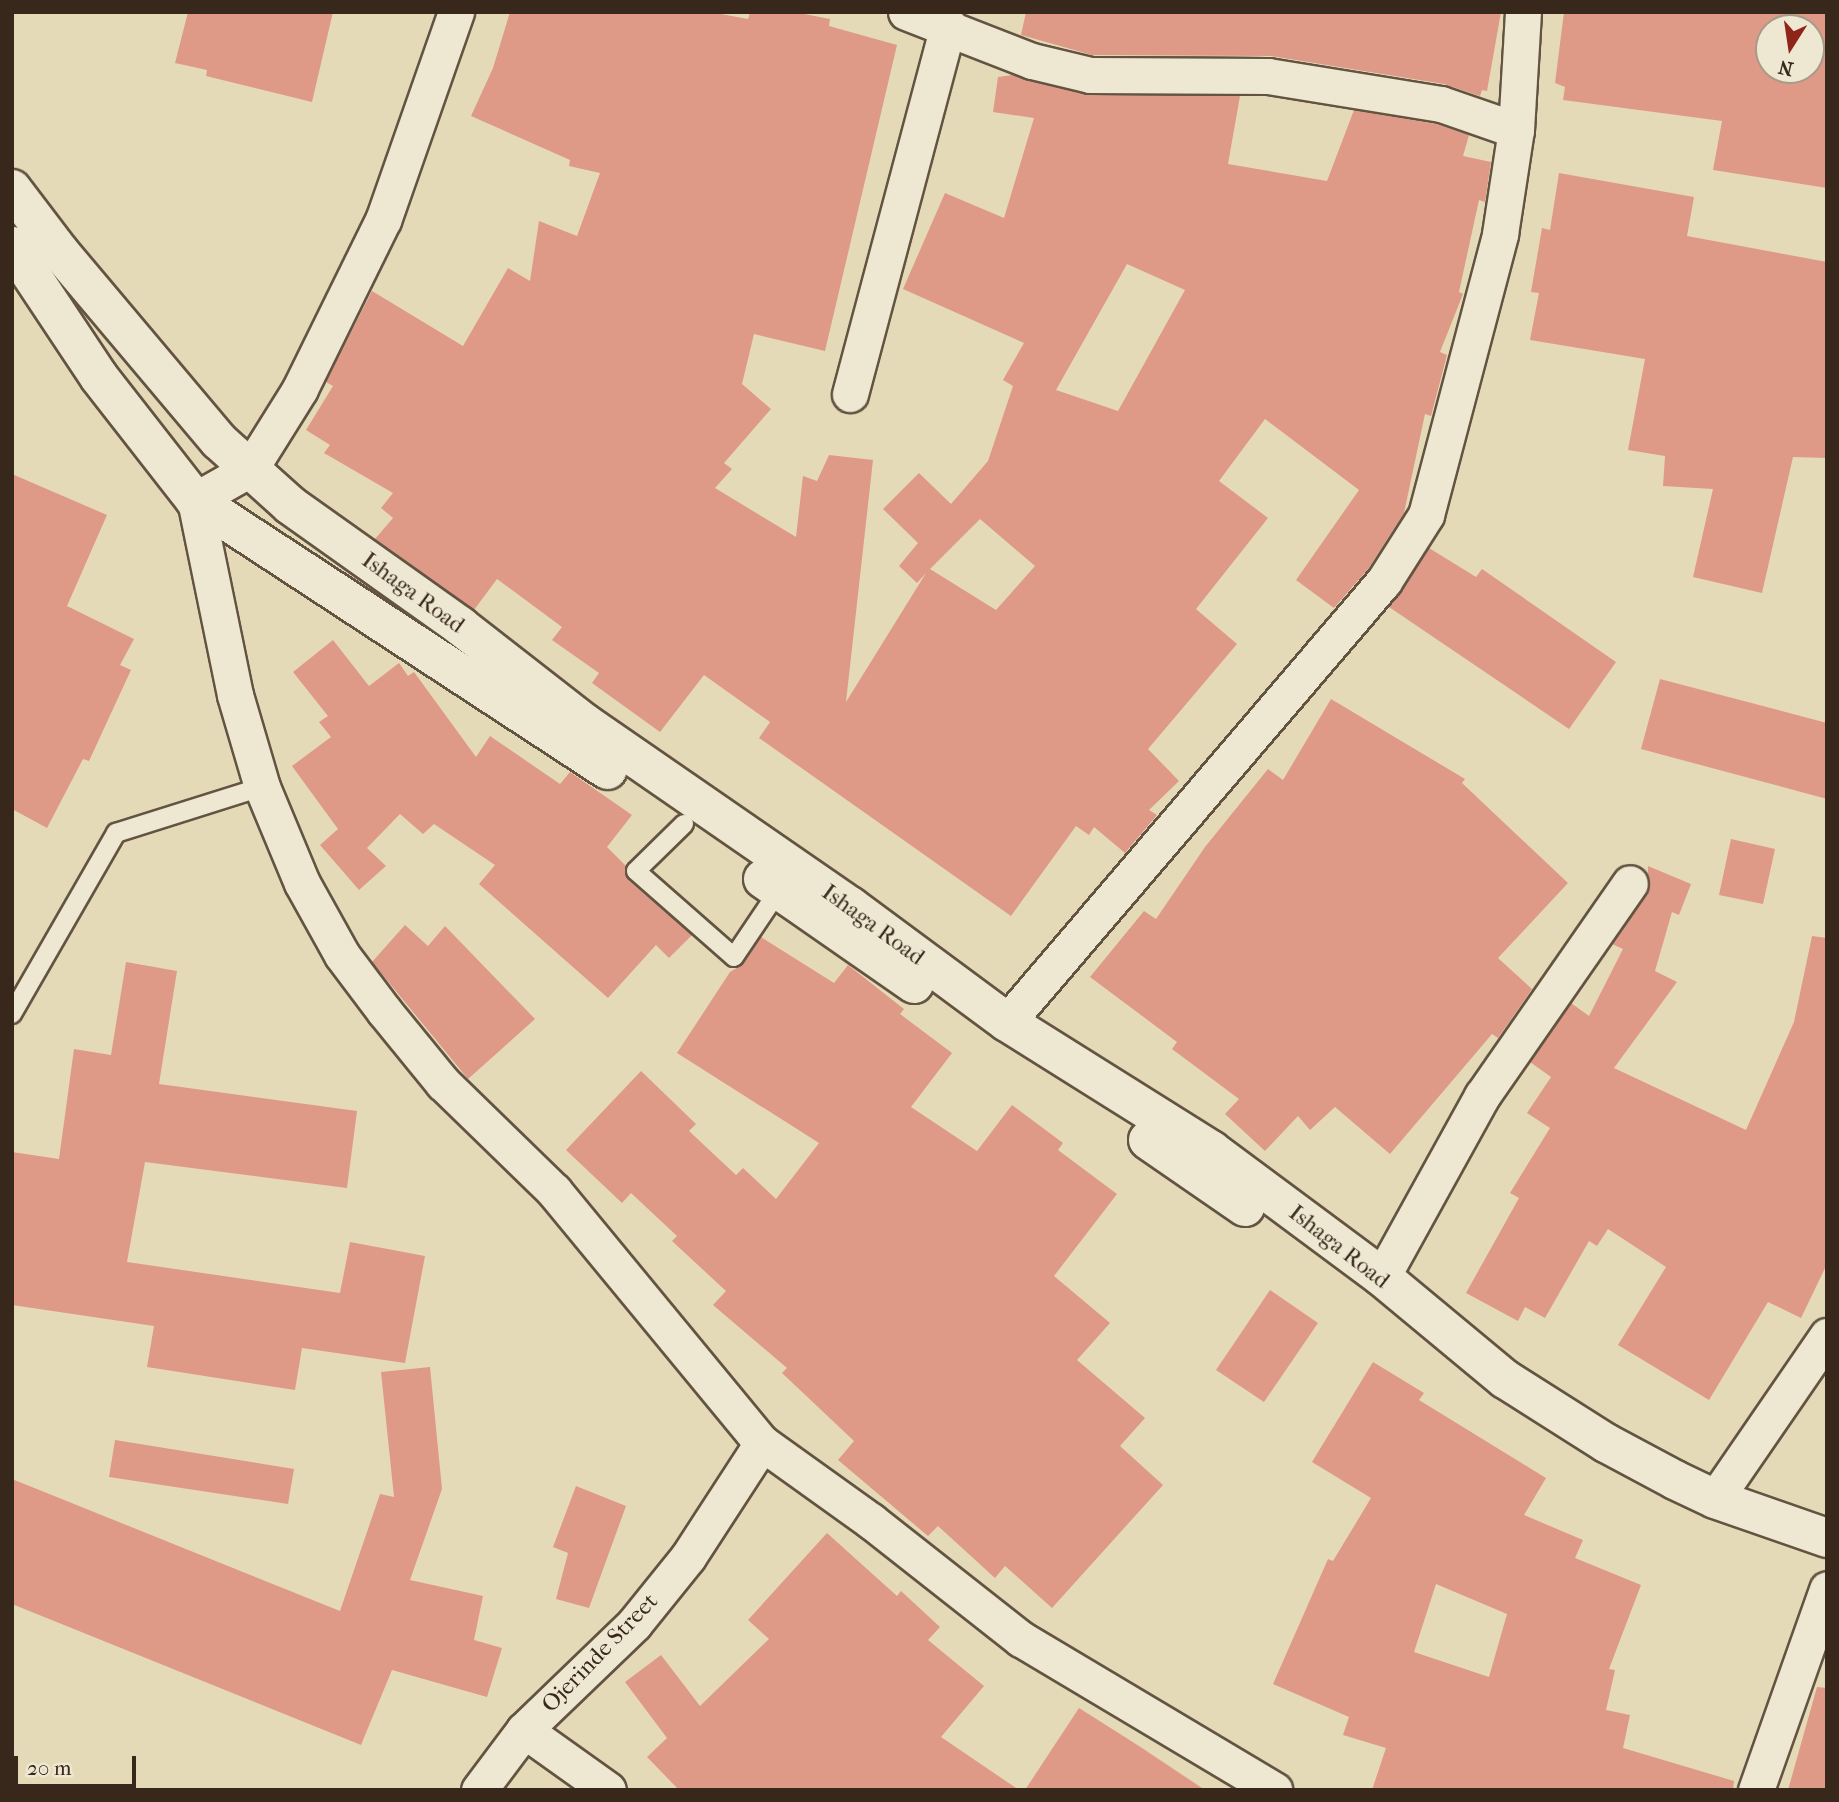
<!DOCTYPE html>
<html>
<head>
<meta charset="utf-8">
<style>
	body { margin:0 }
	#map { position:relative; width:1839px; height:1802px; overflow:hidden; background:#e5dab8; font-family:"IM FELL French Canon",serif }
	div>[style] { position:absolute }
	.building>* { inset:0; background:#df9987 }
	.roads { filter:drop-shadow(2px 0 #635442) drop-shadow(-2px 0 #635442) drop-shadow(0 2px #635442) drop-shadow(0 -2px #635442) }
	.service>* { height:18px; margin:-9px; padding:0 9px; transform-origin:9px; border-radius:9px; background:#eee7d1 }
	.minor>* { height:35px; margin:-17.5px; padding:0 17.5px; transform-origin:17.5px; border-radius:17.5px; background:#eee7d1 }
	.secondary>* { height:38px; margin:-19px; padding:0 19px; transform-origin:19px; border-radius:19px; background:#eee7d1 }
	span { translate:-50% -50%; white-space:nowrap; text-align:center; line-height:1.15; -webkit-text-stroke:6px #eee7d1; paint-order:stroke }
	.street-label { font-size:23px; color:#38281b }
	.frame { position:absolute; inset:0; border:14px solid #38281b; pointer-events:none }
	.north { position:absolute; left:1755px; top:14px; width:70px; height:70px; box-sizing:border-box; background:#eee7d1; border:2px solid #a59b88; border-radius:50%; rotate:192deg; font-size:19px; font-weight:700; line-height:28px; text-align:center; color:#38281b }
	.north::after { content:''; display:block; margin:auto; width:24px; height:32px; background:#8f2418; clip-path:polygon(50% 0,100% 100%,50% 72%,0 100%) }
	.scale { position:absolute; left:14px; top:1756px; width:122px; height:32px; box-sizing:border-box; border:4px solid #38281b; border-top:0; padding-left:9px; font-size:21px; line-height:24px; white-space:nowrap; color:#38281b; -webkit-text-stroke:5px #eee7d1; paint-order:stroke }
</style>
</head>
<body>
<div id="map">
	<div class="building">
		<i style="clip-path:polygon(188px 12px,333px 12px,312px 102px,206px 76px,207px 70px,175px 63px)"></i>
		<i style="clip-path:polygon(evenodd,510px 12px,710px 12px,748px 19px,750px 12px,794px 12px,830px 19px,829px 26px,897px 45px,825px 351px,754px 334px,742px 384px,771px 409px,724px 463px,732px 469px,715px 488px,796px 537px,803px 476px,817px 481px,829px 455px,873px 460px,846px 702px,926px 573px,917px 583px,899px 566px,918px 543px,883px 509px,919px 473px,951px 504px,988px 461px,1013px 386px,1003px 380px,1024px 343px,903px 289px,945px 193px,1004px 218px,1034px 118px,993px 112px,998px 77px,1012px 75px,1090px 95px,1240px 96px,1228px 164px,1327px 181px,1354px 110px,1436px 124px,1469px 135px,1463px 156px,1491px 162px,1485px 202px,1479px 200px,1459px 292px,1463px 294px,1440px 352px,1447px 355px,1431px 416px,1425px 414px,1404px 513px,1368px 569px,1334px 608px,1296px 580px,1359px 490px,1265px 419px,1219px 481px,1268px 518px,1196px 609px,1237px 644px,1148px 749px,1179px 781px,1149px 810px,1157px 815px,1125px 853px,1094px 827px,1089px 835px,1076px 826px,1011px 916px,759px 738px,770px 722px,704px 675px,660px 732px,592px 683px,599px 673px,552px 640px,562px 627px,497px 579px,474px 610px,375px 539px,393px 518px,381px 508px,393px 493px,324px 453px,330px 445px,306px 430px,333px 386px,326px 382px,372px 291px,463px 346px,508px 268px,530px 281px,539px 221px,577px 236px,600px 173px,569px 166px,570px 160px,471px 116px,493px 68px,510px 12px,1127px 264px,1185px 290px,1118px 411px,1056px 390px,1127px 264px,510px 12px,980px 519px,1035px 566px,996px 610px,930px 569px,980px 519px)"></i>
		<i style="clip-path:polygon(1026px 12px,1501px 12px,1487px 91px,1482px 90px,1480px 96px,1444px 84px,1271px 56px,1092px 55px,1021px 35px)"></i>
		<i style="clip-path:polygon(evenodd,1564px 12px,1827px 12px,1827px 188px,1713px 170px,1722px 121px,1563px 100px,1565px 87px,1555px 83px,1564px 12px,1769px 28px,1811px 28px,1811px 70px,1769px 70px,1769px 28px)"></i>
		<i style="clip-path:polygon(1559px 173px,1694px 197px,1687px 236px,1827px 262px,1827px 458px,1793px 457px,1762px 593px,1693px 577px,1713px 489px,1663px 486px,1665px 456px,1628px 450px,1645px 359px,1530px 340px,1539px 293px,1531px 292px,1542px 228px,1550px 230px)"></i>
		<i style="clip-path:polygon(12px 474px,107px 515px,67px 606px,134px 639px,120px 665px,131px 670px,89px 761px,83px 759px,47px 828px,12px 809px)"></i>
		<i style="clip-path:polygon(1429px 548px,1476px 577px,1482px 569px,1616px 662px,1569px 729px,1389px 607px)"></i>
		<i style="clip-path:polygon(333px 640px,369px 686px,399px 663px,408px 676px,414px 672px,476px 757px,490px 736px,560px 784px,570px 772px,632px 815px,607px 847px,626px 866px,628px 880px,692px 935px,669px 958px,656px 945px,608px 998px,479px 884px,495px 865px,434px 824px,423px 834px,400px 814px,367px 848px,386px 866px,359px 890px,320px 845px,338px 829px,292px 766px,331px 737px,319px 722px,328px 716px,293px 672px)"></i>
		<i style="clip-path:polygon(1660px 679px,1827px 723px,1827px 799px,1641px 749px)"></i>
		<i style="clip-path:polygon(1331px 699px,1465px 779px,1462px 783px,1568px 883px,1498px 958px,1532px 989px,1498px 1038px,1492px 1034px,1390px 1154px,1335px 1107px,1310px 1130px,1298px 1116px,1265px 1151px,1225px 1114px,1239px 1099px,1172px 1049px,1177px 1042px,1090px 977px,1144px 911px,1156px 919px,1205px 847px,1268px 769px,1283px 780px)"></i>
		<i style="clip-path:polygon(1731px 839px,1775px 849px,1763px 904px,1719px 895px)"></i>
		<i style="clip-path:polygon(1648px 866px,1691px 884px,1679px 915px,1672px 912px,1655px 971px,1677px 982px,1614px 1068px,1746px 1130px,1794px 1022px,1812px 936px,1827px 938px,1827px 1264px,1801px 1318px,1768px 1302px,1709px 1400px,1618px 1345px,1666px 1267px,1608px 1229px,1597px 1246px,1589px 1241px,1545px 1318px,1525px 1307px,1518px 1321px,1466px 1293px,1519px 1198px,1510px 1193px,1550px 1128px,1527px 1113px,1551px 1077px,1530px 1062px,1571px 1003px,1589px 1016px,1623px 949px,1612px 944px,1647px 894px)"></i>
		<i style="clip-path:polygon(405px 925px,428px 946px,445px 926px,535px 1019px,468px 1079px,372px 962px)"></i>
		<i style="clip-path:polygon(761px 937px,834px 983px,848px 965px,904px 1009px,900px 1014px,952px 1053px,911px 1107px,977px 1151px,1012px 1105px,1063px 1143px,1058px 1150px,1117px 1194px,1054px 1276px,1110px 1323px,1077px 1360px,1145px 1418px,1120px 1446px,1163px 1485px,1052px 1608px,1005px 1566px,995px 1578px,938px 1526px,928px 1536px,838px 1460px,854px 1441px,782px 1373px,787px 1368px,713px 1305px,726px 1291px,672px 1241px,677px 1236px,631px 1193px,622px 1203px,566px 1150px,641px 1071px,696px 1124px,689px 1131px,736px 1175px,743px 1168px,776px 1199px,819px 1143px,677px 1053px,730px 972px,743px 964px)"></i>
		<i style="clip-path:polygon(126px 962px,177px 971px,159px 1084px,357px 1111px,347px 1188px,145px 1162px,127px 1262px,340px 1293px,350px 1242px,425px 1256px,405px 1363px,302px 1348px,295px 1390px,147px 1367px,154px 1326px,12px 1305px,12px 1152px,59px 1159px,74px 1049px,111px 1055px)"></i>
		<i style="clip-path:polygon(1270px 1290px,1318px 1323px,1264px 1402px,1216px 1370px)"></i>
		<i style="clip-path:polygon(evenodd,1373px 1362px,1424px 1393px,1419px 1400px,1546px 1478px,1524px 1515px,1583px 1540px,1575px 1558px,1641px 1585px,1609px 1669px,1615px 1670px,1606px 1710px,1630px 1715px,1623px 1748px,1734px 1781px,1733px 1790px,1372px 1790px,1386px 1748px,1343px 1735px,1349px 1717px,1273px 1684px,1328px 1559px,1333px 1561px,1371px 1498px,1312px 1462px,1373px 1362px,1436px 1584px,1507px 1614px,1489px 1677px,1414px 1652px,1436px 1584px)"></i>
		<i style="clip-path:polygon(430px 1367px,442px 1489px,410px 1580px,483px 1596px,474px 1640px,502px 1648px,487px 1697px,392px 1670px,361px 1745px,12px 1604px,12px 1479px,340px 1611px,380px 1494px,394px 1497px,381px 1372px)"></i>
		<i style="clip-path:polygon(115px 1440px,294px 1469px,288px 1504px,109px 1477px)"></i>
		<i style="clip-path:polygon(576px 1486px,626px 1506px,589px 1608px,556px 1599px,568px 1553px,553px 1547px)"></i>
		<i style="clip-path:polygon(827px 1533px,897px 1596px,901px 1591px,940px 1627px,928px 1640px,984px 1686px,941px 1737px,1019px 1790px,679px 1790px,647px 1757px,667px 1738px,625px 1682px,661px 1655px,700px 1706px,769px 1639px,748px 1620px)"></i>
		<i style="clip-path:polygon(1817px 1687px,1827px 1688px,1827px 1790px,1788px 1790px)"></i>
		<i style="clip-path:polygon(1079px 1708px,1139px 1746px,1205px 1790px,1025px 1790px)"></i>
	</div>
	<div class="roads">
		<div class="service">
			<i style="left:684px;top:824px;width:67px;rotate:135.6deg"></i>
			<i style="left:636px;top:871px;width:130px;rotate:41.3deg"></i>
			<i style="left:734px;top:957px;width:81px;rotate:-56.1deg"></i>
			<i style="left:12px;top:1014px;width:209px;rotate:-60.1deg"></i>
			<i style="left:116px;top:833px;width:153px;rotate:-17.5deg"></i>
		</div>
		<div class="minor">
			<i style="left:456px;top:12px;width:220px;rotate:109.3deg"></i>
			<i style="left:383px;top:220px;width:188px;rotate:116.2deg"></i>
			<i style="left:300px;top:389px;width:94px;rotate:122deg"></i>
			<i style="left:250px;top:469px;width:63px;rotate:150.6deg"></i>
			<i style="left:195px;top:500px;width:199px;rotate:78.4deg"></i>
			<i style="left:235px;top:695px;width:96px;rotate:73.6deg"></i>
			<i style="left:262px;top:787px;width:104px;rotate:67.4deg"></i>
			<i style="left:302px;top:883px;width:82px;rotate:60.9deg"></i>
			<i style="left:342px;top:955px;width:71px;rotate:53deg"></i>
			<i style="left:385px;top:1012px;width:92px;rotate:50.8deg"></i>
			<i style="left:443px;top:1083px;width:155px;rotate:44.2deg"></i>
			<i style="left:554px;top:1191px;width:327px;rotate:50.5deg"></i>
			<i style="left:762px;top:1443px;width:134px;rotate:35.6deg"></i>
			<i style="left:871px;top:1521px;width:191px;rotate:38.2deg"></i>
			<i style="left:1021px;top:1639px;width:295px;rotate:30.8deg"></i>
			<i style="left:906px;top:12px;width:135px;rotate:21.3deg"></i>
			<i style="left:1032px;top:61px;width:60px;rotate:13.6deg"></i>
			<i style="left:1090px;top:75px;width:178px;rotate:0.3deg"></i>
			<i style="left:1268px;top:76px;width:175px;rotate:9.2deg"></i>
			<i style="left:1441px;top:104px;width:79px;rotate:19.1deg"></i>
			<i style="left:850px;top:394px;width:382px;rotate:-75.1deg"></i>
			<i style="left:1007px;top:1022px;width:580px;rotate:-49.47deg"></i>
			<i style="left:1384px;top:581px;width:78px;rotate:-57.5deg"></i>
			<i style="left:1426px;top:515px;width:291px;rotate:-75.2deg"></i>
			<i style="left:1500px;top:234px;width:105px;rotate:-81.3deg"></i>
			<i style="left:1516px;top:130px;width:118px;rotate:-86.6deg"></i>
			<i style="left:1382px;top:1277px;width:207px;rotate:-61.1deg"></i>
			<i style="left:1482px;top:1096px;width:259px;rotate:-55.2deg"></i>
			<i style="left:1715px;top:1499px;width:198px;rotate:-55.5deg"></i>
			<i style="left:524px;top:1730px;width:103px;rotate:35.5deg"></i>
			<i style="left:479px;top:1790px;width:75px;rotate:-53.1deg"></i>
			<i style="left:524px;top:1730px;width:153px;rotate:-43.9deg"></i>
			<i style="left:634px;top:1624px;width:86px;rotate:-51.1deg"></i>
			<i style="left:688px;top:1557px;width:136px;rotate:-57deg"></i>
			<i style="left:1756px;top:1790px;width:213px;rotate:-70.5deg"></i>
		</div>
		<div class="secondary">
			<i style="left:12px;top:189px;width:78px;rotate:52.8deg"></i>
			<i style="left:59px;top:251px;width:248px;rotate:49.9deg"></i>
			<i style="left:219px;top:441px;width:96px;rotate:42deg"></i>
			<i style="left:290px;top:505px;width:209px;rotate:35.4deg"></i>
			<i style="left:460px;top:626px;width:160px;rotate:37.9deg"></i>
			<i style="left:586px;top:724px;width:321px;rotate:34.6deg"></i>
			<i style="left:850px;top:906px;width:195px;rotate:36.5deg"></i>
			<i style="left:1007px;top:1022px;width:241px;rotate:32.1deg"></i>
			<i style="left:1211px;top:1150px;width:213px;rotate:36.6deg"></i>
			<i style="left:1382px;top:1277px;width:160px;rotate:39.7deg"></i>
			<i style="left:1505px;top:1379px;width:120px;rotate:32.4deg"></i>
			<i style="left:1606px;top:1443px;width:78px;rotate:28.2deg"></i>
			<i style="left:1675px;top:1480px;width:44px;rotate:25.4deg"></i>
			<i style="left:1715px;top:1499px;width:119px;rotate:19.2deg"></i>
			<i style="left:12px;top:246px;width:157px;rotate:56.4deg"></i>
			<i style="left:99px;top:377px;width:156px;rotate:52deg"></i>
			<i style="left:195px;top:500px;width:493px;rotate:33.2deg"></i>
			<i style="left:763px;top:879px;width:184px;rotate:34.8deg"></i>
			<i style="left:1148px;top:1140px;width:118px;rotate:34.6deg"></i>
		</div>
	</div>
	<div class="street-label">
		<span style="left:413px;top:593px;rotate:36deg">Ishaga Road</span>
		<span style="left:873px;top:925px;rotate:36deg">Ishaga Road</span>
		<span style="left:1339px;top:1247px;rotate:38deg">Ishaga Road</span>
		<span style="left:600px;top:1653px;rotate:-46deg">Ojerinde Street</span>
	</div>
	<div class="frame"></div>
	<div class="north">N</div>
	<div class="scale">20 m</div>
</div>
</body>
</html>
